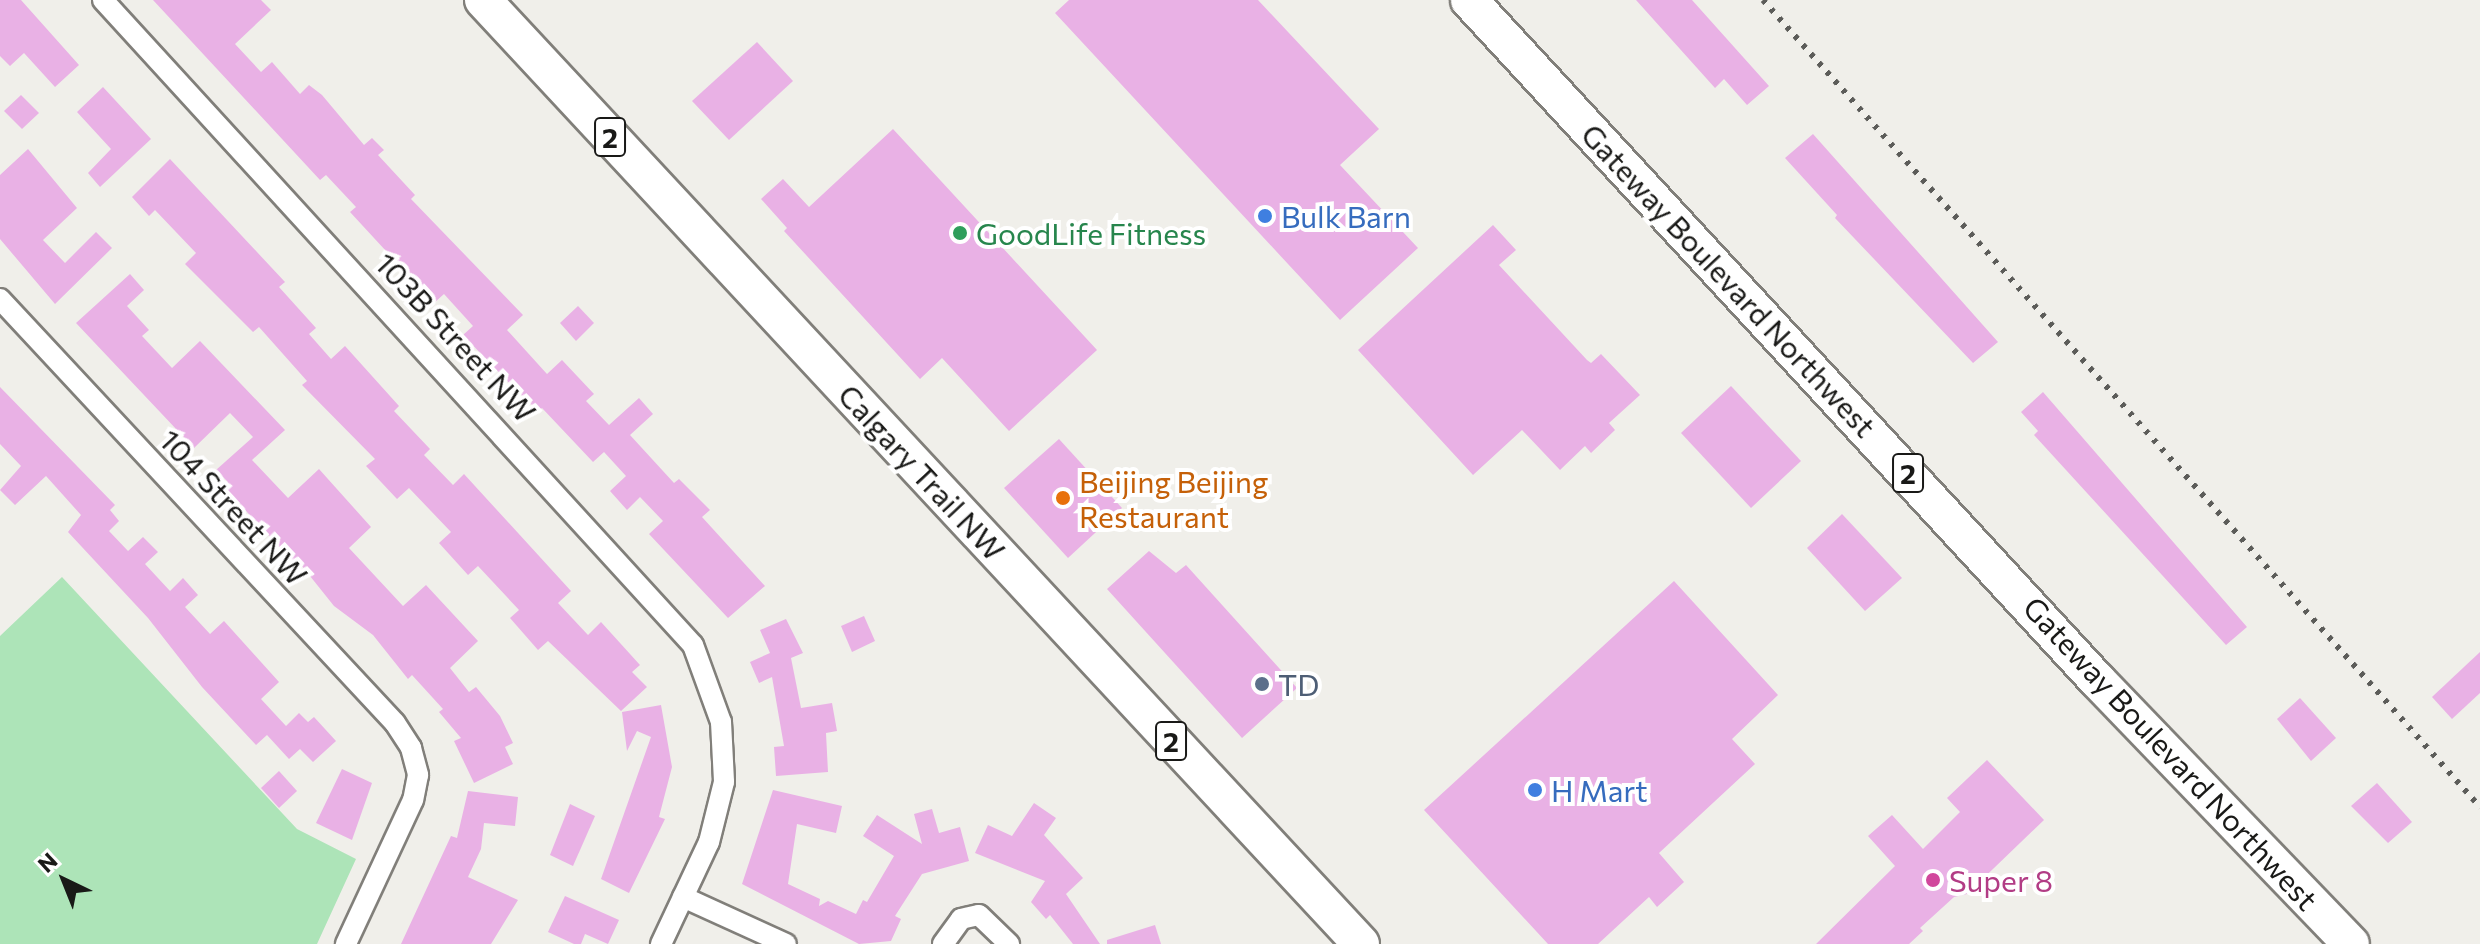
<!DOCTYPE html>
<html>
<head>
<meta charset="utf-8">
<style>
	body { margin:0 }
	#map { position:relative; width:2480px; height:944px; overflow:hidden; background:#f0efea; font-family:Commissioner,sans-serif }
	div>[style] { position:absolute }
	.green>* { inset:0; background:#ade4b8 }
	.building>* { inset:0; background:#e9b1e5 }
	.roads { filter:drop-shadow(2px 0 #817f7a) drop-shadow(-2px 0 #817f7a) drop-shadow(0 2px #817f7a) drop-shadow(0 -2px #817f7a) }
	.street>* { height:20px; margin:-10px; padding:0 10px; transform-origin:10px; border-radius:10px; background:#fff }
	.highway>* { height:36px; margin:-18px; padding:0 18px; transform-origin:18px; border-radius:18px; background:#fff }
	.rail>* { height:6px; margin-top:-3px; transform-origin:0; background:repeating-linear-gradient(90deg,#5c5c59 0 4px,transparent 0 12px) }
	.dots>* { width:22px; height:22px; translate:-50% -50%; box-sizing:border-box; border:4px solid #fff; border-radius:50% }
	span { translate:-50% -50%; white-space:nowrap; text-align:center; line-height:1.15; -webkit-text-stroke:8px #fff; paint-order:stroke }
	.shield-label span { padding:2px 6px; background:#fff; border:2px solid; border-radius:6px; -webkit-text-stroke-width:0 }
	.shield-label { font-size:28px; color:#191917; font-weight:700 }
	.shop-label { font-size:30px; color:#366cbe }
	.left { translate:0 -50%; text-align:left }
	.leisure-label { font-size:30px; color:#27864d }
	.street-label { font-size:30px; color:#191917 }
	.food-label { font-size:30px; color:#c56008 }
	.service-label { font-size:30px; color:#4e5e75 }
	.hotel-label { font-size:30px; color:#b23c85 }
	.north { position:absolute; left:24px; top:840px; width:80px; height:80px; -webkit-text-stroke:6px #fff; paint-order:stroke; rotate:317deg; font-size:22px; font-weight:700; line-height:32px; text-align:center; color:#191917 }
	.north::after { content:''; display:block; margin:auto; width:28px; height:36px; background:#191917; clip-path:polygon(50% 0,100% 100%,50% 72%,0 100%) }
</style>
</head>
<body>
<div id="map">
	<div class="green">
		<i style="clip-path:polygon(62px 577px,297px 829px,356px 859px,317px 944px,0 944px,0 636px)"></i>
	</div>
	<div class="building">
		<i style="clip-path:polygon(0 0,21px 0,79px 65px,55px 87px,24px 53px,10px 66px,0 56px)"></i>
		<i style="clip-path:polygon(153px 0,261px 0,271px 10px,235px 44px,261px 72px,272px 62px,300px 94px,309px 85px,322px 95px,364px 145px,372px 138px,384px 150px,378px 155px,415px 195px,411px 199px,523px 315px,507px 330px,547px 374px,562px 360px,594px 394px,586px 401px,609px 425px,639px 398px,653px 414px,630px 435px,674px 483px,679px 479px,710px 510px,702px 517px,765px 586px,728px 618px,649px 534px,663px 521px,640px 497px,627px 510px,610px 491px,626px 476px,604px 452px,593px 462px,542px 408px,538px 411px,513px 387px,463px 335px,473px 326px,444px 294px,434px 303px,350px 212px,356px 207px,326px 175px,320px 180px)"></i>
		<i style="clip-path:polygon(1069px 0,1258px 0,1379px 129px,1340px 165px,1418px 248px,1340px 320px,1055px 13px)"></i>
		<i style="clip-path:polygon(1636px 0,1692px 0,1769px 86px,1747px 105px,1724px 79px,1715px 88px)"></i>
		<i style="clip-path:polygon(757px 42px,793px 81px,729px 140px,692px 101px)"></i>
		<i style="clip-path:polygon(103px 87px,151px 139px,100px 187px,88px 173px,111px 149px,77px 112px)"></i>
		<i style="clip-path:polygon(21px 95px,39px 113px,22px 129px,4px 111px)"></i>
		<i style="clip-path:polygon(893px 129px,1097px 350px,1009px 431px,942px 358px,920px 379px,784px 231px,787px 228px,761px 199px,783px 179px,809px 207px)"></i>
		<i style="clip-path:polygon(1813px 134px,1998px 342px,1973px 363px,1835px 218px,1837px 215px,1785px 158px)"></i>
		<i style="clip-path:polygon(28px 149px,77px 208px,43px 240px,65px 263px,96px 232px,112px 248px,55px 304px,0 239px,0 175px)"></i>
		<i style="clip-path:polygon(170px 159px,285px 282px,279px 287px,316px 328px,309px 334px,331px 359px,345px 346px,399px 406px,394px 411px,430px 449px,424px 455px,453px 485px,464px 474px,571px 591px,558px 603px,588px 635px,601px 622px,640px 665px,632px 672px,647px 687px,621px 711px,548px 641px,538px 650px,510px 618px,519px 610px,478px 566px,468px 575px,439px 543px,451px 532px,409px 488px,397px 499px,366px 466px,375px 459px,302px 385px,307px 381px,259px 327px,253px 332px,185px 264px,196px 253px,155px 210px,149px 216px,132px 197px)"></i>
		<i style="clip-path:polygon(1493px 225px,1516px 250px,1499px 265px,1587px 360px,1591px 363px,1601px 354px,1640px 395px,1609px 423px,1615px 430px,1591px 453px,1585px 446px,1560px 470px,1522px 430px,1473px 475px,1358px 350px)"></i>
		<i style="clip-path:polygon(130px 274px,144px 290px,127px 306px,149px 330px,142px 336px,172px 368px,200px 341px,285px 430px,252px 460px,288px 498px,319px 469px,371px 527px,349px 548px,403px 606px,426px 585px,478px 641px,450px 668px,469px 692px,476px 687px,500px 716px,513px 743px,505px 747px,513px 764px,474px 783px,454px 741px,461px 738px,439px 712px,443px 709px,412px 675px,408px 679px,373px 635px,334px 606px,298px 561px,295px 564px,223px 486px,228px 482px,216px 470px,253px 437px,230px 413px,194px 448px,76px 323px)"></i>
		<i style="clip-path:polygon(578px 306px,594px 323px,576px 341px,560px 323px)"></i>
		<i style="clip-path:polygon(1731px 386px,1801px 461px,1751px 508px,1681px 433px)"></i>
		<i style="clip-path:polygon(0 387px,115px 505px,110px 510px,119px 521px,109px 531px,128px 551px,143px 537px,158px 552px,145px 564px,170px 591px,183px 578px,198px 595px,185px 607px,210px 634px,224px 621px,279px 682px,261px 699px,286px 726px,299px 713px,308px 722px,314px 717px,336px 741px,313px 762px,300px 749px,289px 759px,267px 735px,256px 745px,202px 687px,148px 618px,68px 532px,81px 515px,46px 476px,15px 505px,0 490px,21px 466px,0 444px)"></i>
		<i style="clip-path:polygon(2043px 392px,2247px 627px,2226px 645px,2034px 435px,2038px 431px,2021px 412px)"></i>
		<i style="clip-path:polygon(1059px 439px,1122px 508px,1068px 558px,1004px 488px)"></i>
		<i style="clip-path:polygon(1842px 514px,1902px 578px,1865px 611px,1807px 548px)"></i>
		<i style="clip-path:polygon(1149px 551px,1176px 573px,1186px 565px,1297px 688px,1242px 738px,1107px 589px)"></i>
		<i style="clip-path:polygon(1674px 581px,1778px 695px,1732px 739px,1755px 764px,1659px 853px,1684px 882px,1657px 907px,1649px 897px,1598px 944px,1548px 944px,1424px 810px)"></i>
		<i style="clip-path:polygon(864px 616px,875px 641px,852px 652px,841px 626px)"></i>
		<i style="clip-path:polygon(786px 619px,803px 653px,791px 658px,801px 708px,832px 703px,837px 731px,826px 733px,828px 772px,776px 776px,774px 747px,784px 746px,772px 677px,759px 683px,750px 662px,770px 653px,760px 630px)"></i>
		<i style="clip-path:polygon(2480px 652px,2480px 693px,2452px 719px,2432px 697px)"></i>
		<i style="clip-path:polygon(2300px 698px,2336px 738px,2311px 761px,2277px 719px)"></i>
		<i style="clip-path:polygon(661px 705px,672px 767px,659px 817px,665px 819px,629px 893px,601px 879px,651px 737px,637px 731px,627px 751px,622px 712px)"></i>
		<i style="clip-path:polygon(1987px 760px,2044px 820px,1967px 894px,1954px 897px,1920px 928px,1923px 931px,1909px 944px,1816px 944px,1895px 866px,1868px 836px,1892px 815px,1923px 849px,1960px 812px,1947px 798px)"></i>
		<i style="clip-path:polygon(342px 769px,372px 783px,352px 840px,316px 823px)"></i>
		<i style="clip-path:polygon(279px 771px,297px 791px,279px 808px,261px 788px)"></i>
		<i style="clip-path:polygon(2377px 783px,2412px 822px,2388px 843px,2351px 806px)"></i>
		<i style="clip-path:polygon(773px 790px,842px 806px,836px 833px,797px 824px,788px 884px,820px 899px,819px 906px,828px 901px,856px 914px,863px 900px,867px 902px,894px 856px,863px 836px,877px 815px,922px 844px,914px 814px,932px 809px,939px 833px,960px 827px,969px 861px,922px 874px,895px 916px,901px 919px,891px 941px,859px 944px,742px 884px)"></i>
		<i style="clip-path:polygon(468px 791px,518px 797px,515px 826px,484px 823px,481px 849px,468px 877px,518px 900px,491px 944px,401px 944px,451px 836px,457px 838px)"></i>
		<i style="clip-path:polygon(1034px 803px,1056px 818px,1044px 835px,1083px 878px,1066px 894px,1100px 944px,1073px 944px,1050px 915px,1046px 919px,1031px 902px,1045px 881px,975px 853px,988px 825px,1012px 836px)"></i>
		<i style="clip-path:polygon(570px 804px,595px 816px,573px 866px,550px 855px)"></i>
		<i style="clip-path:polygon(565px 896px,619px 920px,608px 944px,585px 934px,581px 944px,574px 944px,548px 932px)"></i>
		<i style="clip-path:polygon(1155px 925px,1161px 944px,1107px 944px,1107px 940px)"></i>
	</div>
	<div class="roads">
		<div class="street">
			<i style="left:103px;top:0;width:874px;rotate:47.55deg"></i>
			<i style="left:693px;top:645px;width:82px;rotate:70deg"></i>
			<i style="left:721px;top:722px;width:60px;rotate:87.1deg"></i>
			<i style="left:724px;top:782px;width:62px;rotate:104deg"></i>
			<i style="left:709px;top:842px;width:113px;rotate:115.2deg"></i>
			<i style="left:0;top:299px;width:579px;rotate:47.03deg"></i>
			<i style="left:395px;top:723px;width:30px;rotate:57deg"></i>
			<i style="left:411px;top:748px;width:28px;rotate:75deg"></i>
			<i style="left:418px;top:775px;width:25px;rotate:101deg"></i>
			<i style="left:413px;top:800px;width:159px;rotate:115deg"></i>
			<i style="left:683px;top:897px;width:113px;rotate:24.5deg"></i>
			<i style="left:943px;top:944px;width:31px;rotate:-54deg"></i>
			<i style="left:961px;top:919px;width:18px;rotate:-13deg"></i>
			<i style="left:979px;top:915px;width:42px;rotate:44deg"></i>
		</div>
		<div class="highway">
			<i style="left:483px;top:0;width:1289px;rotate:47.07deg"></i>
			<i style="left:1469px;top:0;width:926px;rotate:47.28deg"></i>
			<i style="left:2097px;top:680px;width:366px;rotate:46.1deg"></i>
		</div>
	</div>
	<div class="rail">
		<i style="left:1763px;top:0;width:1080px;rotate:48.38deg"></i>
	</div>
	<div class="dots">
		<i style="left:1265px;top:216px;background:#3f7fe0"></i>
		<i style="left:960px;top:233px;background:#2e9e5b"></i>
		<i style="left:1063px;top:498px;background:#e8710a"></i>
		<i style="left:1262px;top:684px;background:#5c6f8a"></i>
		<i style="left:1535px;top:790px;background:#3f7fe0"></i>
		<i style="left:1933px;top:880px;background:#d1479c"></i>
	</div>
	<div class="shield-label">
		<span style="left:610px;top:137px">2</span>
		<span style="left:1908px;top:473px">2</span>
		<span style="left:1171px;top:741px">2</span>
	</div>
	<div class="shop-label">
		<span class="left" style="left:1281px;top:216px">Bulk Barn</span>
		<span class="left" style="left:1551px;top:790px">H Mart</span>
	</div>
	<div class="leisure-label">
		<span class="left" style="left:976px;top:233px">GoodLife Fitness</span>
	</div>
	<div class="street-label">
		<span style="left:1729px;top:280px;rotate:47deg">Gateway Boulevard Northwest</span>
		<span style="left:456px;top:337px;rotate:47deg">103B Street NW</span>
		<span style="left:922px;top:472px;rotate:47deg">Calgary Trail NW</span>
		<span style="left:234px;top:507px;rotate:47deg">104 Street NW</span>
		<span style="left:2171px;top:753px;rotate:47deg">Gateway Boulevard Northwest</span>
	</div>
	<div class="food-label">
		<span class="left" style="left:1079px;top:498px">Beijing Beijing<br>Restaurant</span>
	</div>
	<div class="service-label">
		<span class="left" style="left:1278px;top:684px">TD</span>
	</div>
	<div class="hotel-label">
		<span class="left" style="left:1949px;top:880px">Super 8</span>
	</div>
	<div class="north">N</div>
</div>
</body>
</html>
